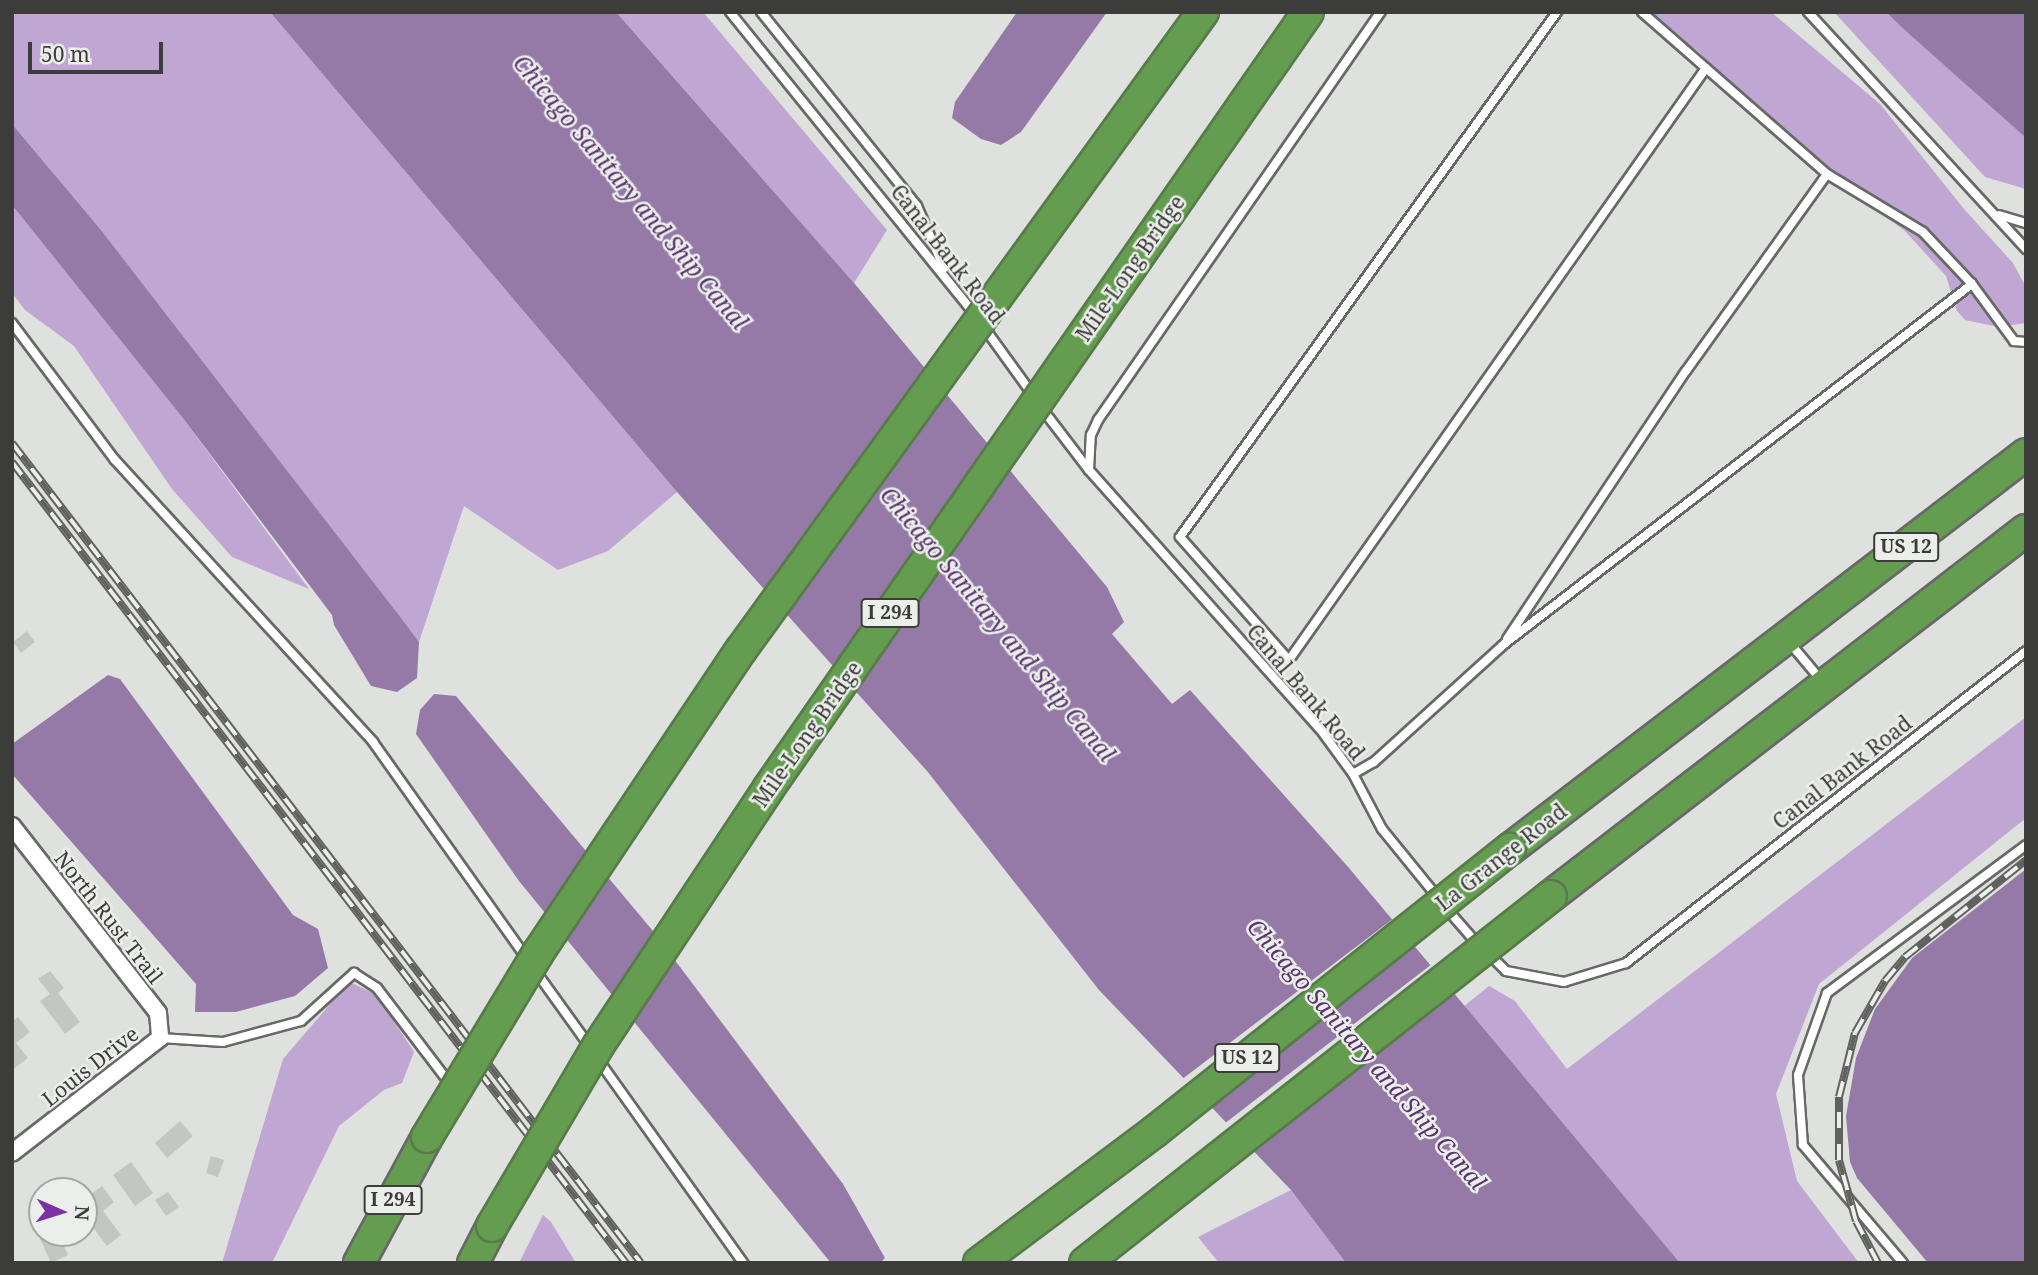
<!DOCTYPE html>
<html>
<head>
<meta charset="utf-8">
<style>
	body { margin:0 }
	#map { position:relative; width:2038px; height:1275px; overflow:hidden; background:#dfe1de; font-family:"Noto Serif",serif }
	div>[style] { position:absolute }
	.green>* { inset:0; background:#c0a6d3 }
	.water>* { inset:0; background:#957aa8 }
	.pier>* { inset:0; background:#dfe1de }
	.building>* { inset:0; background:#c4c6c3 }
	.roads { filter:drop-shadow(2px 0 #676966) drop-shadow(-2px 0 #676966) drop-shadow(0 2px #676966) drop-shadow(0 -2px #676966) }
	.lane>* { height:8px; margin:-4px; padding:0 4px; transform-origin:4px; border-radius:4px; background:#fff }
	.street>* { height:16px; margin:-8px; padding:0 8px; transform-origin:8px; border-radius:8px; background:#fff }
	.highway>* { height:30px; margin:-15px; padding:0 15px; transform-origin:15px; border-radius:15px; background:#659d50 }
	.rail>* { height:8px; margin-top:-4px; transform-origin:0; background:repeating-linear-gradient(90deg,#eceeeb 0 16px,#616260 0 32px); box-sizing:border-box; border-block:2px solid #616260 }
	.bridges { filter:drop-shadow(2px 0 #577b49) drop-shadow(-2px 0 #577b49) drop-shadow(0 2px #577b49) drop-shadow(0 -2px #577b49) }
	.highway-bridge>* { height:30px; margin:-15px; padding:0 15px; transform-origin:15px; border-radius:15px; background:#659d50 }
	span { translate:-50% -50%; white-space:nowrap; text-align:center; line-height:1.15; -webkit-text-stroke:5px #eceeeb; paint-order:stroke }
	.shield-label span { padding:2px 5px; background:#eceeeb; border:2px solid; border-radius:5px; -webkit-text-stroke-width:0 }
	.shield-label { font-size:19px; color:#3c3c3b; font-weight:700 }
	.street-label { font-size:21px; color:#3c3c3b }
	.water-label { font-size:23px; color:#58336e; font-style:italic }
	.frame { position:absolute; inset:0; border:14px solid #3c3c3b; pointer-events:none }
	.north { position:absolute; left:28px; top:1177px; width:70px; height:70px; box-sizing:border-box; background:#eceeeb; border:2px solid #a6a7a5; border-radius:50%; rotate:93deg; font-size:19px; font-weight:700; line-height:28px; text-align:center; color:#3c3c3b }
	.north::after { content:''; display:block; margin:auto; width:24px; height:32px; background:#7b31a3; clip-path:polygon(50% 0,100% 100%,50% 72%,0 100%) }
	.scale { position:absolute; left:28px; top:42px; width:135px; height:32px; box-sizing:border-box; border:4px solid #3c3c3b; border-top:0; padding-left:9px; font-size:21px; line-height:24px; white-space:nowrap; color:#3c3c3b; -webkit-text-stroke:5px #eceeeb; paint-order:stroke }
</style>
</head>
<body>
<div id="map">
	<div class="green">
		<i style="clip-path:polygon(12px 12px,270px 12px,677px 492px,608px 551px,558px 570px,464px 506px,419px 642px,101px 230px,12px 124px)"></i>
		<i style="clip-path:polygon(616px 12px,703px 12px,887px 230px,854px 283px)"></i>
		<i style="clip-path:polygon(1645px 12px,1771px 12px,1880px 104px,1964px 209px,2013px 263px,2026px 287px,2026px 323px,1999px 327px,1965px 320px,1957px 311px,1946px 276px,1904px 230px,1792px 151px,1699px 52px)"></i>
		<i style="clip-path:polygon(1834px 12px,1886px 12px,2026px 138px,2026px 189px,1985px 177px)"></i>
		<i style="clip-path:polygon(12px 205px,182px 417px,309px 589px,232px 557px,172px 489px,74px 346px,25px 310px,12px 293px)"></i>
		<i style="clip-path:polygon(2026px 717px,2026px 818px,1819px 984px,1776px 1094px,1797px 1181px,1859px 1263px,1680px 1263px,1463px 1007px,1489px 986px,1515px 1001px,1567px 1069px)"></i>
		<i style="clip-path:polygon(349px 982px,376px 994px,414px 1052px,402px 1083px,384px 1090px,339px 1126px,272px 1263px,222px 1263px,283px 1059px)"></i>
		<i style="clip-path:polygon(1291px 1190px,1346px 1263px,1219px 1263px,1198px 1237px)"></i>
		<i style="clip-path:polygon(543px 1215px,551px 1222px,576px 1263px,519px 1263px)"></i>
	</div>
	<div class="water">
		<i style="clip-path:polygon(270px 12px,616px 12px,854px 283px,1107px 587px,1124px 622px,1112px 634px,1172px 704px,1190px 690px,1349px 868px,1680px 1263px,1346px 1263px,1291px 1190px,1099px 990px,927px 771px,677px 492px)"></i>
		<i style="clip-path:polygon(1017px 12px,1107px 12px,1021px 132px,1001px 145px,981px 139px,952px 118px,955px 102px)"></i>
		<i style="clip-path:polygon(1886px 12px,2026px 12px,2026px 138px,1907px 32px)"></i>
		<i style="clip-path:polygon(12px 124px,101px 230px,401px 618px,419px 642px,417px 678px,397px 692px,371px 686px,334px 625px,332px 615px,182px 417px,12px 205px)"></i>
		<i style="clip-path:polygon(108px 675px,120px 679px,293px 915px,318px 929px,328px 968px,295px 996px,236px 1012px,195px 1012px,196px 984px,12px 774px,12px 744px)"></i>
		<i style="clip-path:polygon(434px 694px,456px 696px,653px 931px,843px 1184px,885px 1258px,880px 1263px,831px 1263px,519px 881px,416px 734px,420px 710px)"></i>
		<i style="clip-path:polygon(2026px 869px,2026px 1263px,1928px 1263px,1857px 1178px,1850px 1162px,1846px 1116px,1856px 1058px,1875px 1009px,1912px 958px)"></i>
	</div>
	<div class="pier">
		<i style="clip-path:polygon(1394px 918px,1415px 944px,1205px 1105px,1181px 1080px)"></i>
		<i style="clip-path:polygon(1432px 964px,1455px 992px,1248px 1150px,1224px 1124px)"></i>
	</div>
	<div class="building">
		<i style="clip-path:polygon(27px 631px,35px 642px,21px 653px,13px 642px)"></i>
		<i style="clip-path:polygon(50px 971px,64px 988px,58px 993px,80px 1022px,65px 1034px,40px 1001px,50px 994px,38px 979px)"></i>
		<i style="clip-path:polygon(18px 1017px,30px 1032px,16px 1043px,28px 1058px,12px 1070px,12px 1022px)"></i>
		<i style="clip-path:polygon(180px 1121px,193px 1136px,167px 1158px,155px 1143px)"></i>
		<i style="clip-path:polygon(211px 1156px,224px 1160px,218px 1177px,206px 1173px)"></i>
		<i style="clip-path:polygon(131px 1162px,153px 1193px,135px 1206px,113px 1175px)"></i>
		<i style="clip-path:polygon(102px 1186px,114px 1202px,103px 1211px,121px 1235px,107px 1246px,84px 1216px,84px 1199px)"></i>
		<i style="clip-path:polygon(168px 1192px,179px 1207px,166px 1216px,155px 1200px)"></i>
		<i style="clip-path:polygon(42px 1224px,42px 1233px,58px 1233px,68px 1255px,51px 1263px,35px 1228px)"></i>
	</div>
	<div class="roads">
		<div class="lane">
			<i style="left:730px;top:12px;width:391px;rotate:51deg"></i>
			<i style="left:761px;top:12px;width:249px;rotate:51.2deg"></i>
			<i style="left:917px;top:206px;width:68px;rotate:66.5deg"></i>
			<i style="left:1557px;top:12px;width:646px;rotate:125.68deg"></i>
			<i style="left:1180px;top:537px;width:164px;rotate:48.5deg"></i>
			<i style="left:1289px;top:660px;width:724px;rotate:-54.84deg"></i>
			<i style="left:1808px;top:12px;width:322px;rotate:47.4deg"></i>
			<i style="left:1827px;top:174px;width:112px;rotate:31.1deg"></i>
			<i style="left:1923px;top:232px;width:71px;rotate:46.7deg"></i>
			<i style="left:1999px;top:215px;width:28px;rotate:17deg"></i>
			<i style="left:12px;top:323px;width:171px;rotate:53.1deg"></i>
			<i style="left:115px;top:460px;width:382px;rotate:47.5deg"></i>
			<i style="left:373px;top:742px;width:266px;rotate:54.6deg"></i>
			<i style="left:983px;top:326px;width:85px;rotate:54.1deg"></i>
			<i style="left:1040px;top:406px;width:81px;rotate:52.6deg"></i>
			<i style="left:1089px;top:470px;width:347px;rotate:48.3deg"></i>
			<i style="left:1320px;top:729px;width:56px;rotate:53.7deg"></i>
			<i style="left:1353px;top:774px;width:62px;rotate:62.2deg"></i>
			<i style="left:1382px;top:829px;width:89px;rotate:50.9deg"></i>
			<i style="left:1089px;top:470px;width:35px;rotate:-87deg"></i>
			<i style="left:1091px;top:435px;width:17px;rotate:-65deg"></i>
			<i style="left:1098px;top:420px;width:497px;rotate:-55.3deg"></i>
			<i style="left:1507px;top:639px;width:322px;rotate:-56.3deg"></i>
			<i style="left:1686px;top:371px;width:242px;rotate:-54.4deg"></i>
			<i style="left:1827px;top:174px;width:246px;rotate:-138.8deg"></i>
			<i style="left:1789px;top:642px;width:50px;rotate:49.9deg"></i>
			<i style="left:1353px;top:774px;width:24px;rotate:-30deg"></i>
			<i style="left:1374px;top:762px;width:174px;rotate:-42.2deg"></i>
			<i style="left:1503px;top:645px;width:592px;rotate:-37.59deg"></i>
			<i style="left:1972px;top:284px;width:71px;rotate:53.6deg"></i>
			<i style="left:2014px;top:341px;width:12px;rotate:5deg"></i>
			<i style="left:1446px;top:908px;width:50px;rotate:49deg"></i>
			<i style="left:1489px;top:954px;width:24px;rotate:45deg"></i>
			<i style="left:1506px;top:971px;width:59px;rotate:10.7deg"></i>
			<i style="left:1564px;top:982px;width:65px;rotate:-17deg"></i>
			<i style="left:1626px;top:963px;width:507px;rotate:-37.95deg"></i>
			<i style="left:534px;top:969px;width:96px;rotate:54.3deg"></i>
			<i style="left:160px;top:1038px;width:63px;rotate:3.6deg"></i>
			<i style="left:223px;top:1042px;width:81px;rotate:-15.1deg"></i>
			<i style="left:301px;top:1021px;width:72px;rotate:-42.2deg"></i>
			<i style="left:354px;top:973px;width:27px;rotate:33deg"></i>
			<i style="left:377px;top:988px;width:111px;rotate:52.7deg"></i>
			<i style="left:597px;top:1058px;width:252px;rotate:54.5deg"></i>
			<i style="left:1903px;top:1263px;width:155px;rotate:-130.3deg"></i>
			<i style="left:1803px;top:1145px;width:70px;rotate:-94.1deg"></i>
			<i style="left:1798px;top:1075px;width:87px;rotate:-70.5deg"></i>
			<i style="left:1827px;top:993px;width:248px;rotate:-36.6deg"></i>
		</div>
		<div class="street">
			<i style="left:12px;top:826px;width:237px;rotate:52deg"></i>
			<i style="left:158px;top:1013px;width:25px;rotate:85deg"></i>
			<i style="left:160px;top:1038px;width:187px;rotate:142.2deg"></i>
		</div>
		<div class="highway">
			<i style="left:1510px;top:849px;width:650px;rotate:-37.43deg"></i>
			<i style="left:1551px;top:896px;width:600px;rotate:-37.62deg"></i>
			<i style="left:359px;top:1263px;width:143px;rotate:-61.6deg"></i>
			<i style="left:473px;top:1263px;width:42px;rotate:-62.8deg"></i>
		</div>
	</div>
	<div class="rail">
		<i style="left:12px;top:443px;width:1033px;rotate:52.51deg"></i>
		<i style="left:12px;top:462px;width:1009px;rotate:52.53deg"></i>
		<i style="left:1878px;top:1263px;width:47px;rotate:-117.6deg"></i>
		<i style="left:1856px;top:1221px;width:63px;rotate:-105.6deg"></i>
		<i style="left:1839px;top:1160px;width:63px;rotate:-90deg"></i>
		<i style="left:1839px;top:1097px;width:66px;rotate:-76deg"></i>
		<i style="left:1855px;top:1033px;width:60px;rotate:-60deg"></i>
		<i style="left:1885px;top:981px;width:31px;rotate:-50deg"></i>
		<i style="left:1905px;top:957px;width:155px;rotate:-38.7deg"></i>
	</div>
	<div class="bridges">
		<div class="highway-bridge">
			<i style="left:427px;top:1137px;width:215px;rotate:-58.9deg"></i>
			<i style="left:538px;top:953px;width:365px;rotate:-56.2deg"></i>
			<i style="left:741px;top:650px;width:788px;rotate:-54.09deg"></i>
			<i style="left:492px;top:1226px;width:209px;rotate:-59.5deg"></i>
			<i style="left:598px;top:1046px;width:308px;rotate:-56.5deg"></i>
			<i style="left:768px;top:789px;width:946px;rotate:-55.2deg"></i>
			<i style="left:979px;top:1263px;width:219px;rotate:-36.8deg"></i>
			<i style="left:1154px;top:1132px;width:455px;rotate:-38.5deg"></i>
			<i style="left:1085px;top:1263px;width:593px;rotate:-38.22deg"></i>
		</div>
	</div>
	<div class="shield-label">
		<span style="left:1906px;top:547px">US 12</span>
		<span style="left:890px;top:613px">I 294</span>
		<span style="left:1247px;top:1058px">US 12</span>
		<span style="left:393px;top:1200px">I 294</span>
	</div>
	<div class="street-label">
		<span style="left:948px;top:254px;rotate:52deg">Canal Bank Road</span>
		<span style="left:1130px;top:268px;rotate:-55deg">Mile-Long Bridge</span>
		<span style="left:1306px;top:692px;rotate:50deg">Canal Bank Road</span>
		<span style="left:807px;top:734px;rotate:-55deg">Mile-Long Bridge</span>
		<span style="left:1842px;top:772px;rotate:-38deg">Canal Bank Road</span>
		<span style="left:1501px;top:857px;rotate:-38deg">La Grange Road</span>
		<span style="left:109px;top:917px;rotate:52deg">North Rust Trail</span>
		<span style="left:90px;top:1066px;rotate:-38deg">Louis Drive</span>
	</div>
	<div class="water-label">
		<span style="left:631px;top:192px;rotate:50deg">Chicago Sanitary and Ship Canal</span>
		<span style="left:998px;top:624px;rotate:50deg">Chicago Sanitary and Ship Canal</span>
		<span style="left:1367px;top:1054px;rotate:49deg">Chicago Sanitary and Ship Canal</span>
	</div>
	<div class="frame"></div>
	<div class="north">N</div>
	<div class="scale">50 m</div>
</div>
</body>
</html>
